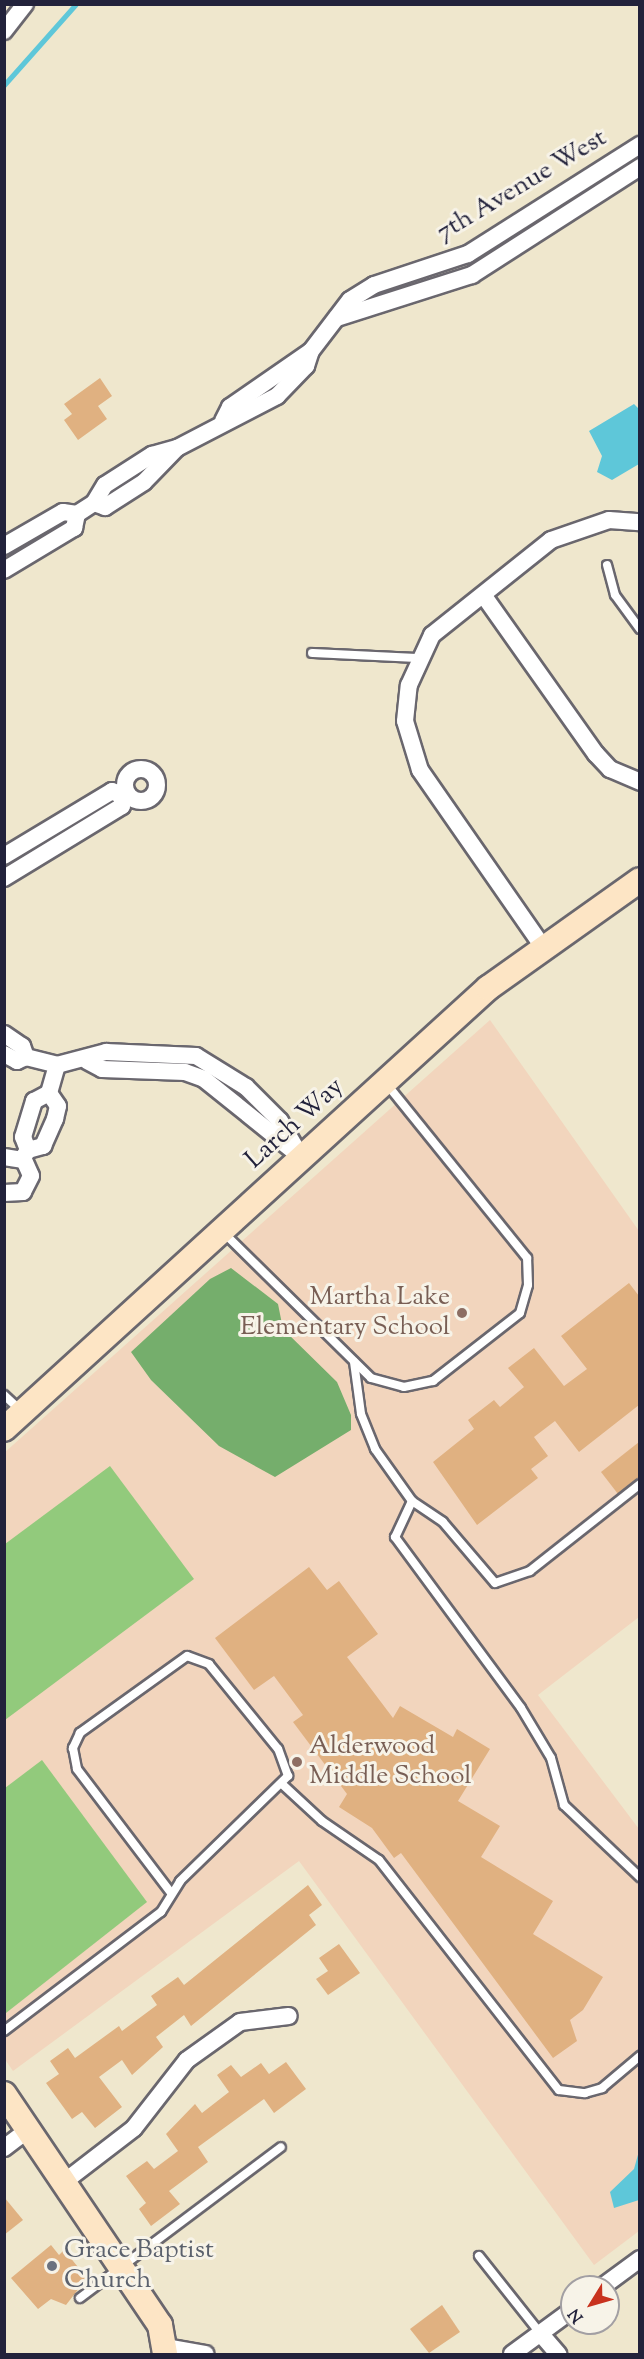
<!DOCTYPE html>
<html>
<head>
<meta charset="utf-8">
<style>
	body { margin:0 }
	#map { position:relative; width:644px; height:2359px; overflow:hidden; background:#efe7cd; font-family:"Sorts Mill Goudy",serif }
	div>[style] { position:absolute }
	.built>* { inset:0; background:#f2d5bd }
	.green>* { inset:0; background:#92ca7c }
	.forest>* { inset:0; background:#75ae6c }
	.water>* { inset:0; background:#5ec7d9 }
	.stream>* { height:5px; margin:-2.5px; padding:0 2.5px; transform-origin:2.5px; border-radius:2.5px; background:#5ec7d9 }
	.building>* { inset:0; background:#e0b181 }
	.roads { filter:drop-shadow(2px 0 #6a676e) drop-shadow(-2px 0 #6a676e) drop-shadow(0 2px #6a676e) drop-shadow(0 -2px #6a676e) }
	.lane>* { height:8px; margin:-4px; padding:0 4px; transform-origin:4px; border-radius:4px; background:#fff }
	.street>* { height:16px; margin:-8px; padding:0 8px; transform-origin:8px; border-radius:8px; background:#fff }
	.street>.ring { margin:-8px; padding:0; box-sizing:content-box; background:none; border:16px solid #fff; border-radius:50% }
	.secondary>* { height:24px; margin:-12px; padding:0 12px; transform-origin:12px; border-radius:12px; background:#fde5c5 }
	.dots>* { width:16px; height:16px; translate:-50% -50%; box-sizing:border-box; border:3px solid #f7f3e8; border-radius:50% }
	span { translate:-50% -50%; white-space:nowrap; text-align:center; line-height:1.15; -webkit-text-stroke:6px #f7f3e8; paint-order:stroke }
	.street-label { font-size:26px; color:#22223b }
	.education-label { font-size:26px; color:#785e54 }
	.right { translate:-100% -50%; text-align:right }
	.left { translate:0 -50%; text-align:left }
	.worship-label { font-size:26px; color:#5b616d }
	.frame { position:absolute; inset:0; border:6px solid #22223b; pointer-events:none }
	.north { position:absolute; left:560px; top:2275px; width:60px; height:60px; box-sizing:border-box; background:#f7f3e8; border:2px solid #a29fa3; border-radius:50%; rotate:233deg; font-size:16px; font-weight:700; line-height:24px; text-align:center; color:#22223b }
	.north::after { content:''; display:block; margin:auto; width:21px; height:27px; background:#c8321e; clip-path:polygon(50% 0,100% 100%,50% 72%,0 100%) }
</style>
</head>
<body>
<div id="map">
	<div class="built">
		<i style="clip-path:polygon(490px 1020px,639px 1231px,639px 1617px,538px 1695px,639px 1829px,639px 2231px,594px 2265px,299px 1861px,13px 2071px,4px 2058px,4px 1453px)"></i>
	</div>
	<div class="green">
		<i style="clip-path:polygon(110px 1466px,194px 1579px,5px 1720px,5px 1544px)"></i>
		<i style="clip-path:polygon(42px 1760px,147px 1902px,6px 2013px,5px 1788px)"></i>
	</div>
	<div class="forest">
		<i style="clip-path:polygon(231px 1268px,278px 1304px,283px 1329px,337px 1382px,351px 1415px,351px 1430px,275px 1477px,219px 1446px,151px 1380px,131px 1352px,210px 1279px)"></i>
	</div>
	<div class="water">
		<i style="clip-path:polygon(634px 404px,639px 409px,639px 464px,612px 480px,597px 472px,602px 456px,589px 431px)"></i>
		<i style="clip-path:polygon(639px 2151px,639px 2200px,614px 2208px,610px 2192px,634px 2169px)"></i>
	</div>
	<div class="stream">
		<i style="left:4px;top:85px;width:108px;rotate:-48.4deg"></i>
	</div>
	<div class="building">
		<i style="clip-path:polygon(100px 378px,112px 396px,98px 406px,107px 419px,78px 440px,64px 420px,72px 414px,64px 404px)"></i>
		<i style="clip-path:polygon(629px 1283px,639px 1296px,639px 1405px,579px 1452px,555px 1421px,534px 1437px,548px 1456px,531px 1469px,538px 1478px,477px 1525px,433px 1462px,474px 1429px,468px 1420px,494px 1400px,500px 1407px,524px 1387px,508px 1368px,534px 1348px,564px 1386px,587px 1369px,561px 1336px)"></i>
		<i style="clip-path:polygon(639px 1442px,639px 1477px,618px 1494px,601px 1472px)"></i>
		<i style="clip-path:polygon(309px 1567px,327px 1590px,339px 1581px,378px 1634px,347px 1657px,393px 1718px,400px 1706px,453px 1737px,457px 1729px,490px 1749px,458px 1801px,500px 1826px,481px 1857px,553px 1901px,533px 1934px,603px 1977px,583px 2010px,570px 2020px,577px 2041px,553px 2058px,401px 1853px,394px 1858px,372px 1828px,339px 1807px,347px 1794px,293px 1722px,303px 1715px,274px 1676px,254px 1690px,215px 1638px)"></i>
		<i style="clip-path:polygon(308px 1885px,322px 1905px,309px 1915px,316px 1925px,191px 2026px,184px 2015px,156px 2037px,163px 2047px,132px 2075px,122px 2060px,99px 2077px,122px 2107px,95px 2128px,82px 2112px,72px 2119px,46px 2083px,59px 2074px,50px 2061px,68px 2048px,75px 2058px,119px 2026px,122px 2031px,157px 2005px,151px 1996px,178px 1977px,184px 1985px)"></i>
		<i style="clip-path:polygon(339px 1944px,360px 1973px,328px 1995px,316px 1979px,328px 1971px,319px 1958px)"></i>
		<i style="clip-path:polygon(286px 2062px,306px 2089px,274px 2113px,264px 2099px,198px 2147px,208px 2162px,169px 2191px,180px 2204px,151px 2226px,139px 2209px,146px 2203px,126px 2176px,147px 2161px,154px 2169px,178px 2151px,166px 2134px,195px 2104px,202px 2113px,229px 2092px,217px 2075px,231px 2065px,241px 2077px,261px 2063px,269px 2074px)"></i>
		<i style="clip-path:polygon(4px 2197px,23px 2220px,4px 2235px)"></i>
		<i style="clip-path:polygon(51px 2245px,59px 2255px,64px 2250px,87px 2278px,66px 2305px,51px 2299px,38px 2309px,11px 2278px)"></i>
		<i style="clip-path:polygon(442px 2305px,460px 2332px,429px 2353px,410px 2329px)"></i>
	</div>
	<div class="roads">
		<div class="lane">
			<i style="left:607px;top:565px;width:31px;rotate:75deg"></i>
			<i style="left:615px;top:595px;width:42px;rotate:53.7deg"></i>
			<i style="left:312px;top:653px;width:106px;rotate:2.7deg"></i>
			<i style="left:224px;top:1233px;width:206px;rotate:44.6deg"></i>
			<i style="left:371px;top:1378px;width:34px;rotate:15deg"></i>
			<i style="left:404px;top:1387px;width:30px;rotate:-12deg"></i>
			<i style="left:433px;top:1381px;width:110px;rotate:-38deg"></i>
			<i style="left:520px;top:1313px;width:29px;rotate:-74deg"></i>
			<i style="left:528px;top:1285px;width:27px;rotate:-92deg"></i>
			<i style="left:527px;top:1258px;width:225px;rotate:-128.9deg"></i>
			<i style="left:354px;top:1362px;width:52px;rotate:82.3deg"></i>
			<i style="left:361px;top:1414px;width:38px;rotate:68deg"></i>
			<i style="left:375px;top:1449px;width:64px;rotate:54.6deg"></i>
			<i style="left:412px;top:1501px;width:40px;rotate:115deg"></i>
			<i style="left:395px;top:1537px;width:212px;rotate:53.6deg"></i>
			<i style="left:521px;top:1708px;width:58px;rotate:59deg"></i>
			<i style="left:551px;top:1758px;width:49px;rotate:74.5deg"></i>
			<i style="left:564px;top:1805px;width:105px;rotate:43.5deg"></i>
			<i style="left:4px;top:1395px;width:22px;rotate:43deg"></i>
			<i style="left:412px;top:1501px;width:37px;rotate:34deg"></i>
			<i style="left:443px;top:1522px;width:80px;rotate:49.6deg"></i>
			<i style="left:495px;top:1583px;width:37px;rotate:-19deg"></i>
			<i style="left:530px;top:1571px;width:140px;rotate:-38.3deg"></i>
			<i style="left:282px;top:1784px;width:54px;rotate:42.8deg"></i>
			<i style="left:322px;top:1821px;width:69px;rotate:34.4deg"></i>
			<i style="left:379px;top:1860px;width:292px;rotate:52deg"></i>
			<i style="left:559px;top:2090px;width:26px;rotate:7deg"></i>
			<i style="left:585px;top:2093px;width:18px;rotate:-16deg"></i>
			<i style="left:602px;top:2088px;width:50px;rotate:-40.1deg"></i>
			<i style="left:4px;top:2031px;width:197px;rotate:-37.2deg"></i>
			<i style="left:161px;top:1912px;width:36px;rotate:-58deg"></i>
			<i style="left:180px;top:1881px;width:151px;rotate:-44.2deg"></i>
			<i style="left:288px;top:1776px;width:29px;rotate:-110deg"></i>
			<i style="left:278px;top:1749px;width:109px;rotate:-129.1deg"></i>
			<i style="left:209px;top:1664px;width:23px;rotate:-160deg"></i>
			<i style="left:187px;top:1656px;width:132px;rotate:144.3deg"></i>
			<i style="left:80px;top:1733px;width:17px;rotate:115deg"></i>
			<i style="left:73px;top:1748px;width:21px;rotate:79deg"></i>
			<i style="left:77px;top:1769px;width:156px;rotate:52.8deg"></i>
			<i style="left:479px;top:2256px;width:98px;rotate:51.6deg"></i>
			<i style="left:80px;top:2298px;width:251px;rotate:-36.9deg"></i>
		</div>
		<div class="street">
			<i style="left:4px;top:31px;width:34px;rotate:-52deg"></i>
			<i style="left:337px;top:318px;width:142px;rotate:-17.7deg"></i>
			<i style="left:472px;top:275px;width:200px;rotate:-32.7deg"></i>
			<i style="left:223px;top:421px;width:16px;rotate:-63deg"></i>
			<i style="left:230px;top:407px;width:98px;rotate:-34.7deg"></i>
			<i style="left:94px;top:503px;width:12px;rotate:20deg"></i>
			<i style="left:105px;top:507px;width:46px;rotate:-32.7deg"></i>
			<i style="left:144px;top:482px;width:47px;rotate:-45.9deg"></i>
			<i style="left:177px;top:448px;width:113px;rotate:-27.5deg"></i>
			<i style="left:277px;top:396px;width:42px;rotate:-46deg"></i>
			<i style="left:306px;top:366px;width:16px;rotate:-72deg"></i>
			<i style="left:311px;top:351px;width:64px;rotate:-52.6deg"></i>
			<i style="left:350px;top:300px;width:28px;rotate:-32deg"></i>
			<i style="left:374px;top:285px;width:99px;rotate:-18.3deg"></i>
			<i style="left:468px;top:254px;width:204px;rotate:-32.4deg"></i>
			<i style="left:4px;top:546px;width:68px;rotate:-30deg"></i>
			<i style="left:63px;top:512px;width:14px;rotate:8deg"></i>
			<i style="left:77px;top:514px;width:20px;rotate:-33deg"></i>
			<i style="left:94px;top:503px;width:21px;rotate:-59deg"></i>
			<i style="left:105px;top:485px;width:56px;rotate:-32.6deg"></i>
			<i style="left:152px;top:455px;width:26px;rotate:-16deg"></i>
			<i style="left:4px;top:570px;width:82px;rotate:-31deg"></i>
			<i style="left:74px;top:528px;width:14px;rotate:-78deg"></i>
			<i style="left:484px;top:596px;width:194px;rotate:54.7deg"></i>
			<i style="left:596px;top:754px;width:21px;rotate:47deg"></i>
			<i style="left:610px;top:769px;width:33px;rotate:23deg"></i>
			<i class="ring" style="left:125px;top:769px;width:16px;height:16px"></i>
			<i style="left:4px;top:856px;width:126px;rotate:-31deg"></i>
			<i style="left:112px;top:791px;width:11px;rotate:27deg"></i>
			<i style="left:4px;top:878px;width:138px;rotate:-31.4deg"></i>
			<i style="left:122px;top:806px;width:10px;rotate:-90deg"></i>
			<i style="left:543px;top:947px;width:216px;rotate:-124.8deg"></i>
			<i style="left:420px;top:770px;width:51px;rotate:-107deg"></i>
			<i style="left:405px;top:721px;width:36px;rotate:-84deg"></i>
			<i style="left:409px;top:685px;width:55px;rotate:-65.3deg"></i>
			<i style="left:432px;top:635px;width:152px;rotate:-38.6deg"></i>
			<i style="left:551px;top:540px;width:61px;rotate:-19deg"></i>
			<i style="left:609px;top:520px;width:31px;rotate:4deg"></i>
			<i style="left:4px;top:1034px;width:22px;rotate:34deg"></i>
			<i style="left:22px;top:1046px;width:12px;rotate:70deg"></i>
			<i style="left:4px;top:1054px;width:15px;rotate:28deg"></i>
			<i style="left:17px;top:1061px;width:10px;rotate:-24deg"></i>
			<i style="left:26px;top:1057px;width:32px;rotate:14deg"></i>
			<i style="left:57px;top:1065px;width:51px;rotate:-14.9deg"></i>
			<i style="left:106px;top:1052px;width:90px;rotate:2.5deg"></i>
			<i style="left:196px;top:1056px;width:59px;rotate:31.8deg"></i>
			<i style="left:246px;top:1087px;width:48px;rotate:45deg"></i>
			<i style="left:280px;top:1121px;width:42px;rotate:59.7deg"></i>
			<i style="left:87px;top:1061px;width:17px;rotate:28deg"></i>
			<i style="left:102px;top:1069px;width:83px;rotate:2.1deg"></i>
			<i style="left:185px;top:1072px;width:20px;rotate:20deg"></i>
			<i style="left:204px;top:1079px;width:118px;rotate:38.8deg"></i>
			<i style="left:28px;top:1150px;width:14px;rotate:-111deg"></i>
			<i style="left:23px;top:1137px;width:38px;rotate:-73deg"></i>
			<i style="left:34px;top:1101px;width:17px;rotate:-28deg"></i>
			<i style="left:4px;top:1157px;width:20px;rotate:9deg"></i>
			<i style="left:24px;top:1160px;width:17px;rotate:66deg"></i>
			<i style="left:31px;top:1176px;width:18px;rotate:117deg"></i>
			<i style="left:23px;top:1192px;width:19px;rotate:177deg"></i>
			<i style="left:22px;top:1159px;width:11px;rotate:-56deg"></i>
			<i style="left:28px;top:1150px;width:16px;rotate:-15deg"></i>
			<i style="left:43px;top:1146px;width:30px;rotate:-66deg"></i>
			<i style="left:55px;top:1119px;width:13px;rotate:-77deg"></i>
			<i style="left:58px;top:1106px;width:16px;rotate:-125deg"></i>
			<i style="left:49px;top:1093px;width:29px;rotate:-74deg"></i>
			<i style="left:4px;top:2148px;width:30px;rotate:-37deg"></i>
			<i style="left:64px;top:2182px;width:88px;rotate:-37.6deg"></i>
			<i style="left:134px;top:2128px;width:86px;rotate:-52.1deg"></i>
			<i style="left:187px;top:2060px;width:65px;rotate:-35.6deg"></i>
			<i style="left:240px;top:2022px;width:49px;rotate:-7deg"></i>
			<i style="left:602px;top:2287px;width:47px;rotate:-36.4deg"></i>
			<i style="left:540px;top:2333px;width:28px;rotate:49deg"></i>
			<i style="left:166px;top:2347px;width:40px;rotate:10deg"></i>
			<i style="left:512px;top:2354px;width:74px;rotate:-36.3deg"></i>
		</div>
		<div class="secondary">
			<i style="left:4px;top:1429px;width:655px;rotate:-42.34deg"></i>
			<i style="left:488px;top:988px;width:186px;rotate:-35.4deg"></i>
			<i style="left:4px;top:2094px;width:279px;rotate:56deg"></i>
			<i style="left:160px;top:2325px;width:29px;rotate:80deg"></i>
		</div>
	</div>
	<div class="dots">
		<i style="left:462px;top:1313px;background:#8d6e63"></i>
		<i style="left:297px;top:1762px;background:#8d6e63"></i>
		<i style="left:52px;top:2266px;background:#6b7280"></i>
	</div>
	<div class="street-label">
		<span style="left:522px;top:186px;rotate:-31deg">7th Avenue West</span>
		<span style="left:295px;top:1124px;rotate:-42deg">Larch Way</span>
	</div>
	<div class="education-label">
		<span class="right" style="left:450px;top:1313px">Martha Lake<br>Elementary School</span>
		<span class="left" style="left:309px;top:1762px">Alderwood<br>Middle School</span>
	</div>
	<div class="worship-label">
		<span class="left" style="left:64px;top:2266px">Grace Baptist<br>Church</span>
	</div>
	<div class="frame"></div>
	<div class="north">N</div>
</div>
</body>
</html>
